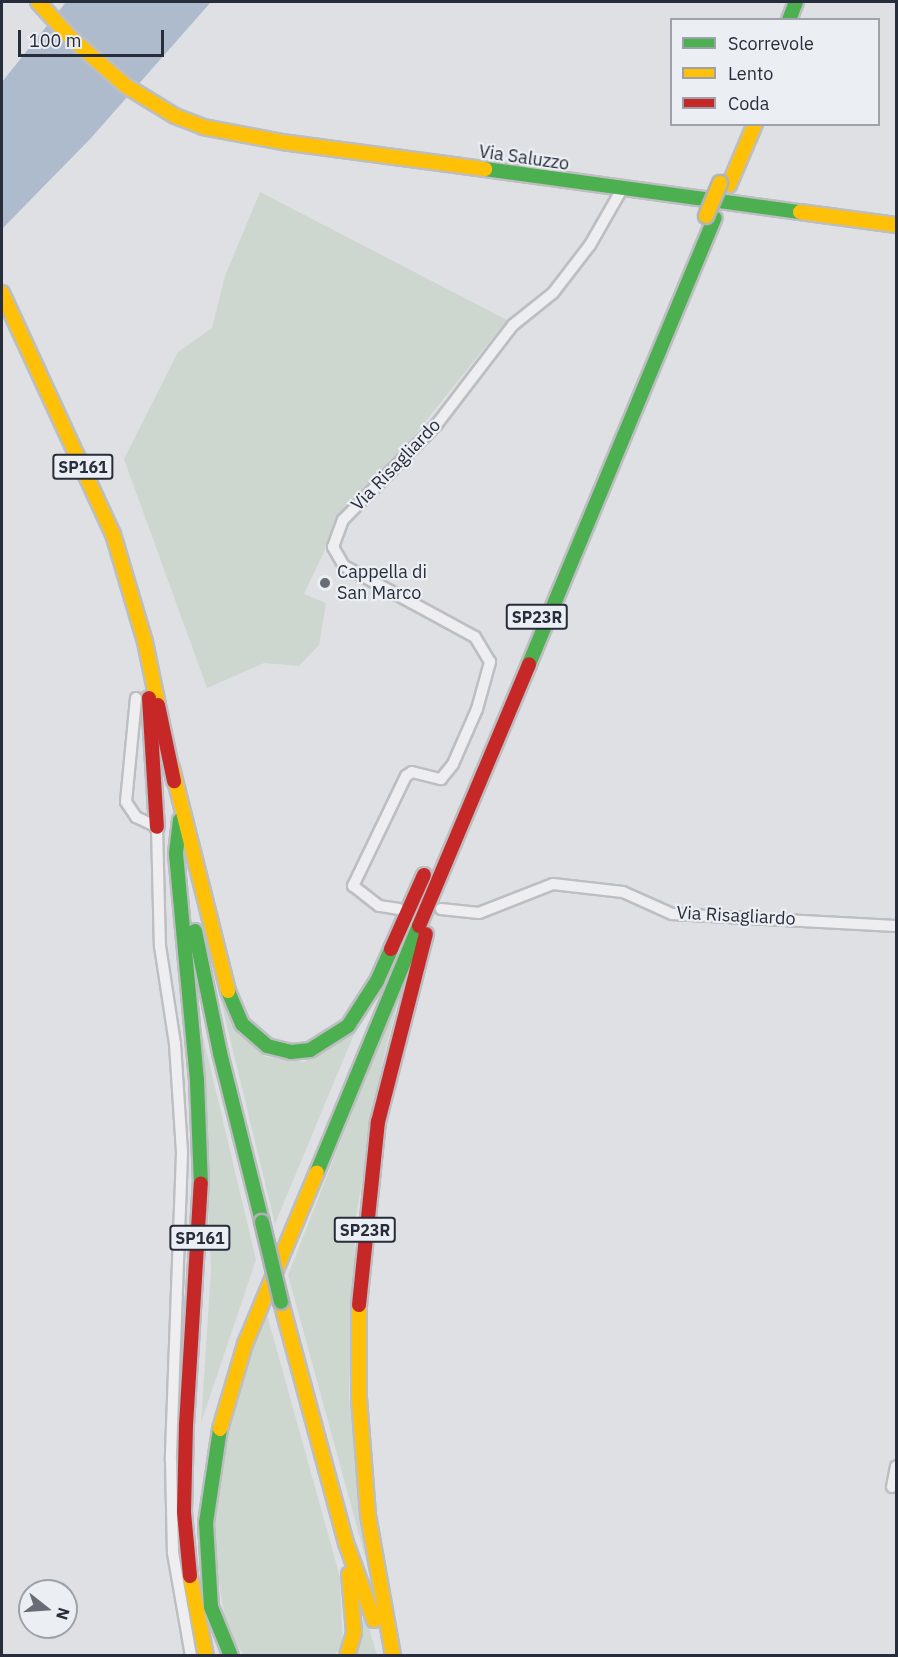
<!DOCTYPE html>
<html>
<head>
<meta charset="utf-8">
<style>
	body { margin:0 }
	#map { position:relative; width:898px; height:1657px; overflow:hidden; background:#dee0e3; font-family:"IBM Plex Sans",sans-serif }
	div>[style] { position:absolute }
	.green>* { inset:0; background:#ced7cf }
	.water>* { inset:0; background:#aebbcd }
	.roads { filter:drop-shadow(2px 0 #bcbec1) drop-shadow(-2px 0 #bcbec1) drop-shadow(0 2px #bcbec1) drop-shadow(0 -2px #bcbec1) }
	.street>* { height:10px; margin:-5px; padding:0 5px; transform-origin:5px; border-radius:5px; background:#eeeef0 }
	.fast>* { height:14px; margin:-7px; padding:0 7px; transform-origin:7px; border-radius:7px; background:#4caf50 }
	.slow>* { height:14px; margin:-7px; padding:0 7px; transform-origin:7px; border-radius:7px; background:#ffc107 }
	.jam>* { height:14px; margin:-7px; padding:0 7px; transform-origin:7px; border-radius:7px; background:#c62828 }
	.bridges { filter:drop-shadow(2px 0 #b1b3b8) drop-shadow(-2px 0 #b1b3b8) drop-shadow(0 2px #b1b3b8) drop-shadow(0 -2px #b1b3b8) }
	.fast-bridge>* { height:14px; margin:-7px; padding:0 7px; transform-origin:7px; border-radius:7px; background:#4caf50 }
	.slow-bridge>* { height:14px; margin:-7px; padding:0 7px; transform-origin:7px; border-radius:7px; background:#ffc107 }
	.dots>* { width:16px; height:16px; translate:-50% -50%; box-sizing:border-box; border:3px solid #ebeef3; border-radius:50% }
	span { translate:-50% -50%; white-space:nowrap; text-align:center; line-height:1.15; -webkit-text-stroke:4.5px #ebeef3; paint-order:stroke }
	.shield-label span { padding:2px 4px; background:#ebeef3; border:2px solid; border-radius:4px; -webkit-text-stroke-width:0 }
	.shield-label { font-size:16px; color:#272d3a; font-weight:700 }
	.street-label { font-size:18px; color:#272d3a }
	.poi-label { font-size:18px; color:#272d3a }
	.left { translate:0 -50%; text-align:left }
	.frame { position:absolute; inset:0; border:3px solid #272d3a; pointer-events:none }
	.legend { position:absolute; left:670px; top:18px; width:210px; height:108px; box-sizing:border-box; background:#ebeef3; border:2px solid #9da1a9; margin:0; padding:8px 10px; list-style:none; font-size:18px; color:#272d3a }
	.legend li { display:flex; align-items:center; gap:12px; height:30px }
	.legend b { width:30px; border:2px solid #9da1a9 }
	.north { position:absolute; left:18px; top:1579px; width:60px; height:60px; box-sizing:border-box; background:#ebeef3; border:2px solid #9da1a9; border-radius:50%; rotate:107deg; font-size:16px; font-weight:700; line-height:24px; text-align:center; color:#272d3a }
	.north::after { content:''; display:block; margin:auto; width:21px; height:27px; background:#676c75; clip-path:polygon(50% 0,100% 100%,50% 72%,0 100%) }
	.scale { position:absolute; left:18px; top:30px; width:146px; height:27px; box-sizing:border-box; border:3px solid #272d3a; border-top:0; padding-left:8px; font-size:18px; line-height:21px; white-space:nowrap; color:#272d3a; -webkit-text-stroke:4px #ebeef3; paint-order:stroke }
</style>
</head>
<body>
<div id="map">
	<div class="green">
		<i style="clip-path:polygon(260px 192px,507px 320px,400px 453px,344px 509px,304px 594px,326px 603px,319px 645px,299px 666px,264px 663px,207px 688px,124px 459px,178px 352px,212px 328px,225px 276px)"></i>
		<i style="clip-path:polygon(403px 983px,384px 1056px,356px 1217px,349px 1396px,372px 1582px,288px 1275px)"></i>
		<i style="clip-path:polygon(217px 985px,232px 1024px,266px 1057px,304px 1062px,334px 1046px,359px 1022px,275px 1224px)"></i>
		<i style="clip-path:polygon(200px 1024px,256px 1260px,201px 1423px,211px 1271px)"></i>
		<i style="clip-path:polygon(266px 1311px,340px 1577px,343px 1646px,335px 1655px,244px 1655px,226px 1630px,211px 1525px,230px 1414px)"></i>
		<i style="clip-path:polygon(364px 1611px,377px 1655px,356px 1655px)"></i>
	</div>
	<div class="water">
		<i style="clip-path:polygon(66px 2px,211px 2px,91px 138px,2px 229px,2px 82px)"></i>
	</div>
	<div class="roads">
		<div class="street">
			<i style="left:136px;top:698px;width:104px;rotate:95.5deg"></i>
			<i style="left:126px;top:802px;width:18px;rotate:56deg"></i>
			<i style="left:136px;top:817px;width:23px;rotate:25deg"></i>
			<i style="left:157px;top:827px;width:119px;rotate:88.6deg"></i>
			<i style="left:160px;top:946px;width:99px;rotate:81.3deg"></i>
			<i style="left:175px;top:1044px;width:109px;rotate:86.3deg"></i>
			<i style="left:182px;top:1153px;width:307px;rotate:92.1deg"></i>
			<i style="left:171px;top:1460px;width:93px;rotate:88.8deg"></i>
			<i style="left:173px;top:1553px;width:105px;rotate:80.1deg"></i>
			<i style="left:399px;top:909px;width:20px;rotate:-171deg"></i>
			<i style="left:379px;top:906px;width:33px;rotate:-142deg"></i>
			<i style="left:353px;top:886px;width:122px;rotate:-64.3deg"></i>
			<i style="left:406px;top:776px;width:7px;rotate:-34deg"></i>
			<i style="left:412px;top:772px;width:30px;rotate:14deg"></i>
			<i style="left:441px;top:779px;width:19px;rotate:-51deg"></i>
			<i style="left:453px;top:764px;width:60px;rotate:-66.4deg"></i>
			<i style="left:477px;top:709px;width:49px;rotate:-74.5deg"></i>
			<i style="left:490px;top:662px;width:29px;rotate:-121deg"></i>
			<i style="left:475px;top:637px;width:149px;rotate:-151.5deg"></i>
			<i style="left:344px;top:566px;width:22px;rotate:-120deg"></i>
			<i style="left:333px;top:547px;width:29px;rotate:-70deg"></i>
			<i style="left:343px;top:520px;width:134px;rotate:-45.6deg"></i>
			<i style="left:437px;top:424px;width:125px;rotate:-52.5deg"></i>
			<i style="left:513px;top:325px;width:51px;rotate:-38.7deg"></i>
			<i style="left:553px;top:293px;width:61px;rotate:-52.4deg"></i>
			<i style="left:590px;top:245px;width:64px;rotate:-60.3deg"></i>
			<i style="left:441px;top:909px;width:38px;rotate:6deg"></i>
			<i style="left:479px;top:913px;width:79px;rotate:-21.4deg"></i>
			<i style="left:553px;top:884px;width:70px;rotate:6.5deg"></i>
			<i style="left:623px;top:892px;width:54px;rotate:24.2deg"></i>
			<i style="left:672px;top:914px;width:224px;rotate:3.1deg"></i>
			<i style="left:892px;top:1487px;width:21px;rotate:-79deg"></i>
		</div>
		<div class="fast">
			<i style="left:789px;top:20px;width:19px;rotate:-69deg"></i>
			<i style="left:485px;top:169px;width:318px;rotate:7.8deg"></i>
			<i style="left:529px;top:664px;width:483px;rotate:-67.4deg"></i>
			<i style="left:180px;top:820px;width:34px;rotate:97deg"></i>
			<i style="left:176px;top:854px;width:228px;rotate:84.7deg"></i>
			<i style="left:197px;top:1081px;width:102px;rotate:87.8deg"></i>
			<i style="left:195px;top:931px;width:125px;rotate:78.4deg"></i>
			<i style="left:220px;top:1053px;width:174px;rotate:76deg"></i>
			<i style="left:228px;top:991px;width:36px;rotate:67deg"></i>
			<i style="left:242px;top:1024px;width:33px;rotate:41deg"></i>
			<i style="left:267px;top:1046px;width:25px;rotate:14deg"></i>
			<i style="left:291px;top:1052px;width:19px;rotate:-6deg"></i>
			<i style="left:310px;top:1050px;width:45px;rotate:-32.3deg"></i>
			<i style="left:348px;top:1026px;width:54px;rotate:-57.2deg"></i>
			<i style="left:377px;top:981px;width:35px;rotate:-66deg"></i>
			<i style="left:317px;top:1172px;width:266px;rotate:-67.5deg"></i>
			<i style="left:220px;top:1429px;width:95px;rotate:98.5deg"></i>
			<i style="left:206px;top:1523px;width:84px;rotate:86.6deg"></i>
			<i style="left:211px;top:1607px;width:53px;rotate:67.8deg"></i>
		</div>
		<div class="slow">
			<i style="left:38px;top:2px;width:49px;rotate:47.5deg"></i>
			<i style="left:71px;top:38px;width:73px;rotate:41.1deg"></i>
			<i style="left:126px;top:86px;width:57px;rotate:31.5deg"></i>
			<i style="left:175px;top:116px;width:30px;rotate:21deg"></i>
			<i style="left:203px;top:127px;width:80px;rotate:10.8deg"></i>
			<i style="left:282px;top:142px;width:205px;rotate:7.6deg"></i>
			<i style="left:729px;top:185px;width:66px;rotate:-66.9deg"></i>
			<i style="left:800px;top:212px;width:97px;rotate:7.7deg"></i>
			<i style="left:2px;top:293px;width:265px;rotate:65.3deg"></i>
			<i style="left:113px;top:534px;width:113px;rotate:73.5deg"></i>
			<i style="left:145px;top:642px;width:64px;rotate:78.3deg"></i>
			<i style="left:172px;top:768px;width:230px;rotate:75.9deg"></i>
			<i style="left:281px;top:1302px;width:250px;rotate:74.9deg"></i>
			<i style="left:346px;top:1543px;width:82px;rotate:70deg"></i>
			<i style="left:359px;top:1305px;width:93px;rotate:90deg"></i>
			<i style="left:359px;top:1398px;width:117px;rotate:85.6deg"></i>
			<i style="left:368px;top:1515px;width:143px;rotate:79.9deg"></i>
			<i style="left:220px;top:1429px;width:89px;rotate:-73.6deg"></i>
			<i style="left:245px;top:1344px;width:186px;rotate:-67.3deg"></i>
			<i style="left:190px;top:1576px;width:82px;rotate:78.7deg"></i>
			<i style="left:347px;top:1656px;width:24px;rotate:-73deg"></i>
			<i style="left:354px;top:1633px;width:59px;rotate:-94.8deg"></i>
		</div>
		<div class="jam">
			<i style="left:149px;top:698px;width:129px;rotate:86.5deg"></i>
			<i style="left:158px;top:705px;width:78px;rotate:78.1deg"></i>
			<i style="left:419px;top:926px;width:284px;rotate:-67.2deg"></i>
			<i style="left:391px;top:949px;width:81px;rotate:-66deg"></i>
			<i style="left:359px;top:1305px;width:184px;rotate:-84.1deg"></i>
			<i style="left:378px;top:1122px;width:194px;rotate:-75.7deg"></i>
			<i style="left:190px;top:1576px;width:64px;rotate:-95.4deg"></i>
			<i style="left:184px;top:1512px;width:87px;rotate:-88.7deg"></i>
			<i style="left:186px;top:1425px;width:242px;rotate:-86.5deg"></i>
		</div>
	</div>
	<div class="bridges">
		<div class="fast-bridge">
			<i style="left:262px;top:1222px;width:82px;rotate:76.6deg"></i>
		</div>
		<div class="slow-bridge">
			<i style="left:706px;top:216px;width:36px;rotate:-67deg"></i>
		</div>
	</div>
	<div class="dots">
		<i style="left:325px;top:583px;background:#676c75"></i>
	</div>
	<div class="shield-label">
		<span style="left:83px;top:467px">SP161</span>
		<span style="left:537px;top:617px">SP23R</span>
		<span style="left:365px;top:1230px">SP23R</span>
		<span style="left:200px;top:1238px">SP161</span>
	</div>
	<div class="street-label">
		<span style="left:524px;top:158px;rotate:8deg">Via Saluzzo</span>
		<span style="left:396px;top:465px;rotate:-46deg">Via Risagliardo</span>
		<span style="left:736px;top:916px;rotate:3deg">Via Risagliardo</span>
	</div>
	<div class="poi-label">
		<span class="left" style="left:337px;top:583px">Cappella di<br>San Marco</span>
	</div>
	<div class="frame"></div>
	<ul class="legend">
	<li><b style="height:8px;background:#4caf50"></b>Scorrevole</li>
	<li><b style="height:8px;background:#ffc107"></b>Lento</li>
	<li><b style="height:8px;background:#c62828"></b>Coda</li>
	</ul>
	<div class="north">N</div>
	<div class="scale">100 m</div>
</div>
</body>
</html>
